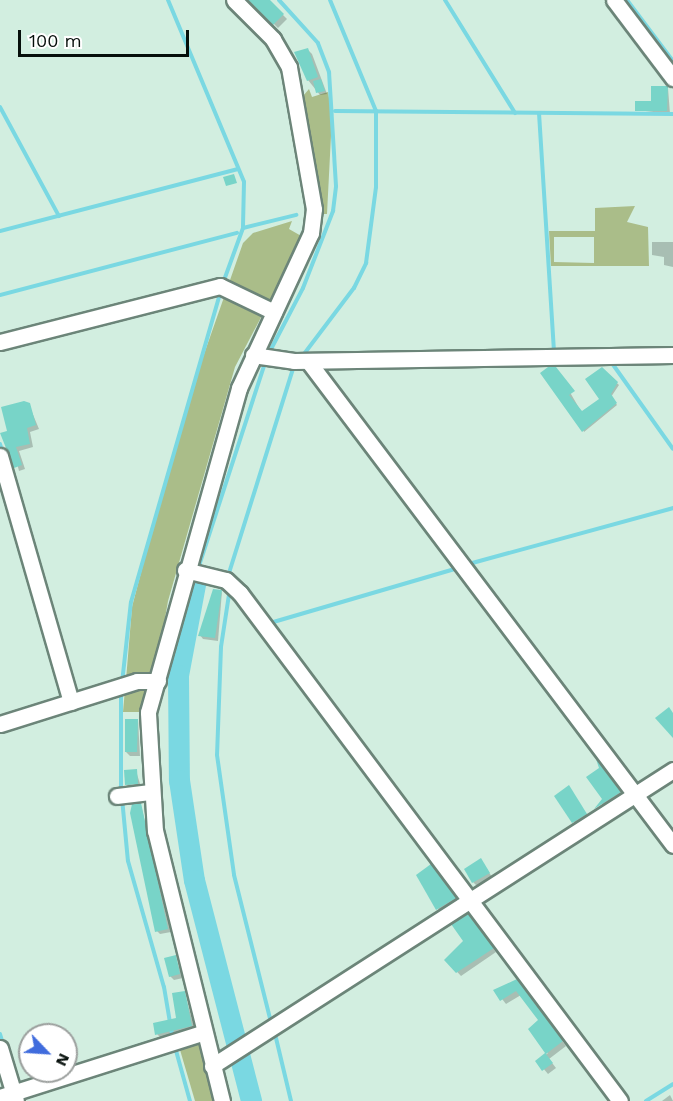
<!DOCTYPE html>
<html>
<head>
<meta charset="utf-8">
<style>
	body { margin:0 }
	#map { position:relative; width:673px; height:1101px; overflow:hidden; background:#d2eee0; font-family:"Work Sans",sans-serif }
	div>[style] { position:absolute }
	.green>* { inset:0; background:#aabd89 }
	.shadow>* { inset:0; background:#0003 }
	.stream>* { height:4px; margin:-2px; padding:0 2px; transform-origin:2px; border-radius:2px; background:#7ad8e2 }
	.river>* { height:21px; margin:-10.5px; padding:0 10.5px; transform-origin:10.5px; border-radius:10.5px; background:#7ad8e2 }
	.building>* { inset:0; background:#78d4c8 }
	.roads { filter:drop-shadow(2px 0 #6c8579) drop-shadow(-2px 0 #6c8579) drop-shadow(0 2px #6c8579) drop-shadow(0 -2px #6c8579) }
	.minor>* { height:15px; margin:-7.5px; padding:0 7.5px; transform-origin:7.5px; border-radius:7.5px; background:#fff }
	span { translate:-50% -50%; white-space:nowrap; text-align:center; line-height:1.15; -webkit-text-stroke:6px #fff; paint-order:stroke }
	.north { position:absolute; left:18px; top:1023px; width:60px; height:60px; box-sizing:border-box; background:#fff; border:2px solid #9b9f9d; border-radius:50%; rotate:115deg; font-size:16px; font-weight:700; line-height:24px; text-align:center; color:#060f0b }
	.north::after { content:''; display:block; margin:auto; width:21px; height:27px; background:#406cdd; clip-path:polygon(50% 0,100% 100%,50% 72%,0 100%) }
	.scale { position:absolute; left:18px; top:30px; width:171px; height:27px; box-sizing:border-box; border:3px solid #060f0b; border-top:0; padding-left:8px; font-size:18px; line-height:21px; white-space:nowrap; color:#060f0b; -webkit-text-stroke:4px #fff; paint-order:stroke }
</style>
</head>
<body>
<div id="map">
	<div class="green">
		<i style="clip-path:polygon(309px 89px,312px 97px,328px 92px,332px 116px,327px 214px,320px 214px,303px 96px)"></i>
		<i style="clip-path:polygon(evenodd,635px 206px,627px 222px,648px 227px,649px 266px,551px 266px,549px 231px,595px 231px,595px 208px,635px 206px,594px 237px,594px 263px,554px 262px,554px 237px,594px 237px)"></i>
		<i style="clip-path:polygon(292px 221px,289px 229px,303px 237px,235px 367px,168px 601px,156px 670px,126px 680px,132px 607px,148px 546px,196px 377px,243px 243px,253px 233px)"></i>
		<i style="clip-path:polygon(145px 687px,143px 712px,123px 712px,125px 689px)"></i>
		<i style="clip-path:polygon(198px 1041px,199px 1044px,216px 1101px,195px 1101px,178px 1043px)"></i>
	</div>
	<div class="shadow">
		<i style="clip-path:polygon(250px 0,268px 0,287px 19px,278px 28px)"></i>
		<i style="clip-path:polygon(308px 50px,312px 54px,327px 94px,320px 95px,308px 80px)"></i>
		<i style="clip-path:polygon(668px 88px,670px 114px,637px 110px,653px 102px)"></i>
		<i style="clip-path:polygon(652px 242px,673px 242px,673px 267px,664px 265px,664px 257px,652px 255px)"></i>
		<i style="clip-path:polygon(601px 369px,619px 385px,611px 397px,617px 405px,584px 432px,557px 370px,582px 413px,601px 399px)"></i>
		<i style="clip-path:polygon(29px 405px,39px 429px,30px 432px,33px 447px,19px 451px,25px 469px,19px 471px,9px 432px)"></i>
		<i style="clip-path:polygon(222px 591px,218px 641px,203px 639px,200px 635px)"></i>
		<i style="clip-path:polygon(138px 720px,140px 756px,130px 756px,126px 752px)"></i>
		<i style="clip-path:polygon(599px 765px,623px 796px,599px 812px,604px 799px)"></i>
		<i style="clip-path:polygon(136px 771px,141px 787px,131px 789px,127px 785px)"></i>
		<i style="clip-path:polygon(569px 787px,589px 818px,577px 826px,556px 796px)"></i>
		<i style="clip-path:polygon(141px 805px,171px 932px,160px 934px,157px 931px)"></i>
		<i style="clip-path:polygon(481px 860px,492px 877px,477px 886px,473px 882px)"></i>
		<i style="clip-path:polygon(434px 870px,459px 902px,441px 913px,418px 875px)"></i>
		<i style="clip-path:polygon(471px 919px,496px 952px,461px 976px,446px 960px,465px 941px)"></i>
		<i style="clip-path:polygon(175px 957px,183px 978px,174px 980px,170px 976px)"></i>
		<i style="clip-path:polygon(520px 985px,566px 1046px,549px 1059px,556px 1068px,548px 1074px,537px 1061px,548px 1053px,530px 1029px,540px 1021px,521px 995px,506px 1004px,495px 990px)"></i>
		<i style="clip-path:polygon(184px 992px,195px 1029px,160px 1037px,157px 1034px,177px 1019px)"></i>
		<i style="clip-path:polygon(670px 1095px,673px 1101px,662px 1101px)"></i>
	</div>
	<div class="stream">
		<i style="left:168px;top:0;width:197px;rotate:67.3deg"></i>
		<i style="left:244px;top:182px;width:45px;rotate:91.3deg"></i>
		<i style="left:445px;top:0;width:133px;rotate:58.2deg"></i>
		<i style="left:627px;top:0;width:76px;rotate:53deg"></i>
		<i style="left:0;top:107px;width:124px;rotate:61.6deg"></i>
		<i style="left:335px;top:111px;width:338px;rotate:0.5deg"></i>
		<i style="left:539px;top:113px;width:238px;rotate:86.4deg"></i>
		<i style="left:0;top:231px;width:246px;rotate:-14.6deg"></i>
		<i style="left:223px;top:283px;width:59px;rotate:-70deg"></i>
		<i style="left:243px;top:228px;width:55px;rotate:-13.8deg"></i>
		<i style="left:0;top:295px;width:245px;rotate:-14.7deg"></i>
		<i style="left:269px;top:353px;width:73px;rotate:-62.4deg"></i>
		<i style="left:303px;top:288px;width:83px;rotate:-68.7deg"></i>
		<i style="left:333px;top:211px;width:25px;rotate:-83deg"></i>
		<i style="left:336px;top:186px;width:114px;rotate:-93.5deg"></i>
		<i style="left:329px;top:72px;width:31px;rotate:-111deg"></i>
		<i style="left:318px;top:43px;width:58px;rotate:-132.2deg"></i>
		<i style="left:304px;top:354px;width:83px;rotate:-52.9deg"></i>
		<i style="left:354px;top:288px;width:28px;rotate:-64deg"></i>
		<i style="left:366px;top:263px;width:77px;rotate:-82.5deg"></i>
		<i style="left:376px;top:187px;width:76px;rotate:-90deg"></i>
		<i style="left:376px;top:111px;width:120px;rotate:-112.5deg"></i>
		<i style="left:609px;top:359px;width:110px;rotate:54.6deg"></i>
		<i style="left:0;top:444px;width:9px;rotate:72deg"></i>
		<i style="left:465px;top:565px;width:216px;rotate:-15.3deg"></i>
		<i style="left:198px;top:569px;width:220px;rotate:-72deg"></i>
		<i style="left:226px;top:573px;width:21px;rotate:37deg"></i>
		<i style="left:229px;top:573px;width:217px;rotate:-72.6deg"></i>
		<i style="left:230px;top:588px;width:60px;rotate:98.7deg"></i>
		<i style="left:221px;top:647px;width:108px;rotate:92.1deg"></i>
		<i style="left:217px;top:755px;width:121px;rotate:81.9deg"></i>
		<i style="left:234px;top:875px;width:152px;rotate:75.9deg"></i>
		<i style="left:270px;top:623px;width:196px;rotate:-16.3deg"></i>
		<i style="left:122px;top:683px;width:81px;rotate:-83.7deg"></i>
		<i style="left:131px;top:602px;width:325px;rotate:-73.9deg"></i>
		<i style="left:121px;top:690px;width:101px;rotate:90deg"></i>
		<i style="left:122px;top:798px;width:63px;rotate:84.6deg"></i>
		<i style="left:128px;top:861px;width:131px;rotate:74.1deg"></i>
		<i style="left:164px;top:987px;width:54px;rotate:80.4deg"></i>
		<i style="left:0;top:1034px;width:10px;rotate:73deg"></i>
		<i style="left:276px;top:1038px;width:65px;rotate:76.6deg"></i>
		<i style="left:175px;top:1047px;width:56px;rotate:74.5deg"></i>
		<i style="left:119px;top:1052px;width:52px;rotate:-17.7deg"></i>
		<i style="left:646px;top:1101px;width:32px;rotate:-32deg"></i>
	</div>
	<div class="river">
		<i style="left:196px;top:579px;width:98px;rotate:100.6deg"></i>
		<i style="left:178px;top:675px;width:105px;rotate:89.5deg"></i>
		<i style="left:179px;top:780px;width:101px;rotate:81.5deg"></i>
		<i style="left:194px;top:880px;width:228px;rotate:75.5deg"></i>
	</div>
	<div class="building">
		<i style="clip-path:polygon(248px 0,270px 0,284px 14px,273px 25px)"></i>
		<i style="clip-path:polygon(308px 48px,318px 77px,307px 81px,294px 52px)"></i>
		<i style="clip-path:polygon(321px 79px,325px 91px,316px 93px,313px 81px)"></i>
		<i style="clip-path:polygon(651px 86px,668px 86px,667px 111px,635px 111px,635px 101px,651px 101px)"></i>
		<i style="clip-path:polygon(234px 174px,237px 183px,226px 186px,223px 177px)"></i>
		<i style="clip-path:polygon(548px 367px,556px 367px,575px 391px,569px 395px,582px 411px,599px 399px,585px 379px,602px 367px,618px 382px,611px 394px,617px 403px,582px 432px,540px 373px)"></i>
		<i style="clip-path:polygon(24px 401px,30px 403px,36px 425px,27px 428px,30px 444px,16px 447px,22px 465px,14px 468px,0 433px,7px 431px,1px 407px)"></i>
		<i style="clip-path:polygon(213px 589px,222px 590px,215px 638px,198px 636px)"></i>
		<i style="clip-path:polygon(669px 707px,673px 713px,673px 738px,655px 718px)"></i>
		<i style="clip-path:polygon(125px 719px,138px 719px,137px 752px,125px 752px)"></i>
		<i style="clip-path:polygon(596px 759px,621px 792px,594px 809px,602px 799px,586px 777px,599px 768px)"></i>
		<i style="clip-path:polygon(137px 769px,138px 784px,125px 785px,124px 770px)"></i>
		<i style="clip-path:polygon(569px 785px,587px 814px,572px 823px,554px 796px)"></i>
		<i style="clip-path:polygon(141px 803px,168px 929px,155px 932px,130px 813px,132px 804px)"></i>
		<i style="clip-path:polygon(481px 858px,490px 873px,472px 883px,464px 869px)"></i>
		<i style="clip-path:polygon(431px 864px,456px 898px,436px 910px,416px 875px)"></i>
		<i style="clip-path:polygon(468px 914px,494px 948px,456px 973px,444px 960px,463px 941px,451px 924px)"></i>
		<i style="clip-path:polygon(176px 955px,180px 974px,169px 977px,164px 958px)"></i>
		<i style="clip-path:polygon(517px 979px,563px 1041px,546px 1054px,553px 1063px,542px 1071px,535px 1061px,545px 1053px,528px 1029px,538px 1020px,516px 991px,500px 1001px,493px 990px)"></i>
		<i style="clip-path:polygon(185px 991px,192px 1026px,155px 1035px,153px 1023px,176px 1018px,172px 993px)"></i>
	</div>
	<div class="roads">
		<div class="minor">
			<i style="left:614px;top:0;width:98px;rotate:52.9deg"></i>
			<i style="left:0;top:342px;width:227px;rotate:-14.3deg"></i>
			<i style="left:220px;top:286px;width:60px;rotate:25.7deg"></i>
			<i style="left:253px;top:355px;width:41px;rotate:8.3deg"></i>
			<i style="left:294px;top:361px;width:379px;rotate:-0.9deg"></i>
			<i style="left:308px;top:361px;width:606px;rotate:52.98deg"></i>
			<i style="left:0;top:456px;width:256px;rotate:73.9deg"></i>
			<i style="left:185px;top:570px;width:42px;rotate:13.7deg"></i>
			<i style="left:226px;top:580px;width:19px;rotate:43deg"></i>
			<i style="left:240px;top:593px;width:634px;rotate:53.2deg"></i>
			<i style="left:0;top:724px;width:144px;rotate:-17.4deg"></i>
			<i style="left:137px;top:681px;width:21px"></i>
			<i style="left:117px;top:796px;width:34px;rotate:-7deg"></i>
			<i style="left:0;top:1048px;width:55px;rotate:73.2deg"></i>
			<i style="left:212px;top:1066px;width:548px;rotate:-32.7deg"></i>
			<i style="left:0;top:1097px;width:212px;rotate:-17.6deg"></i>
			<i style="left:222px;top:1101px;width:278px;rotate:-103.9deg"></i>
			<i style="left:155px;top:831px;width:119px;rotate:-93.4deg"></i>
			<i style="left:148px;top:712px;width:337px;rotate:-74.3deg"></i>
			<i style="left:239px;top:388px;width:171px;rotate:-65.1deg"></i>
			<i style="left:311px;top:233px;width:24px;rotate:-83deg"></i>
			<i style="left:314px;top:209px;width:144px;rotate:-100deg"></i>
			<i style="left:289px;top:67px;width:32px;rotate:-120deg"></i>
			<i style="left:273px;top:39px;width:55px;rotate:-135deg"></i>
		</div>
	</div>
	<div class="north">N</div>
	<div class="scale">100 m</div>
</div>
</body>
</html>
